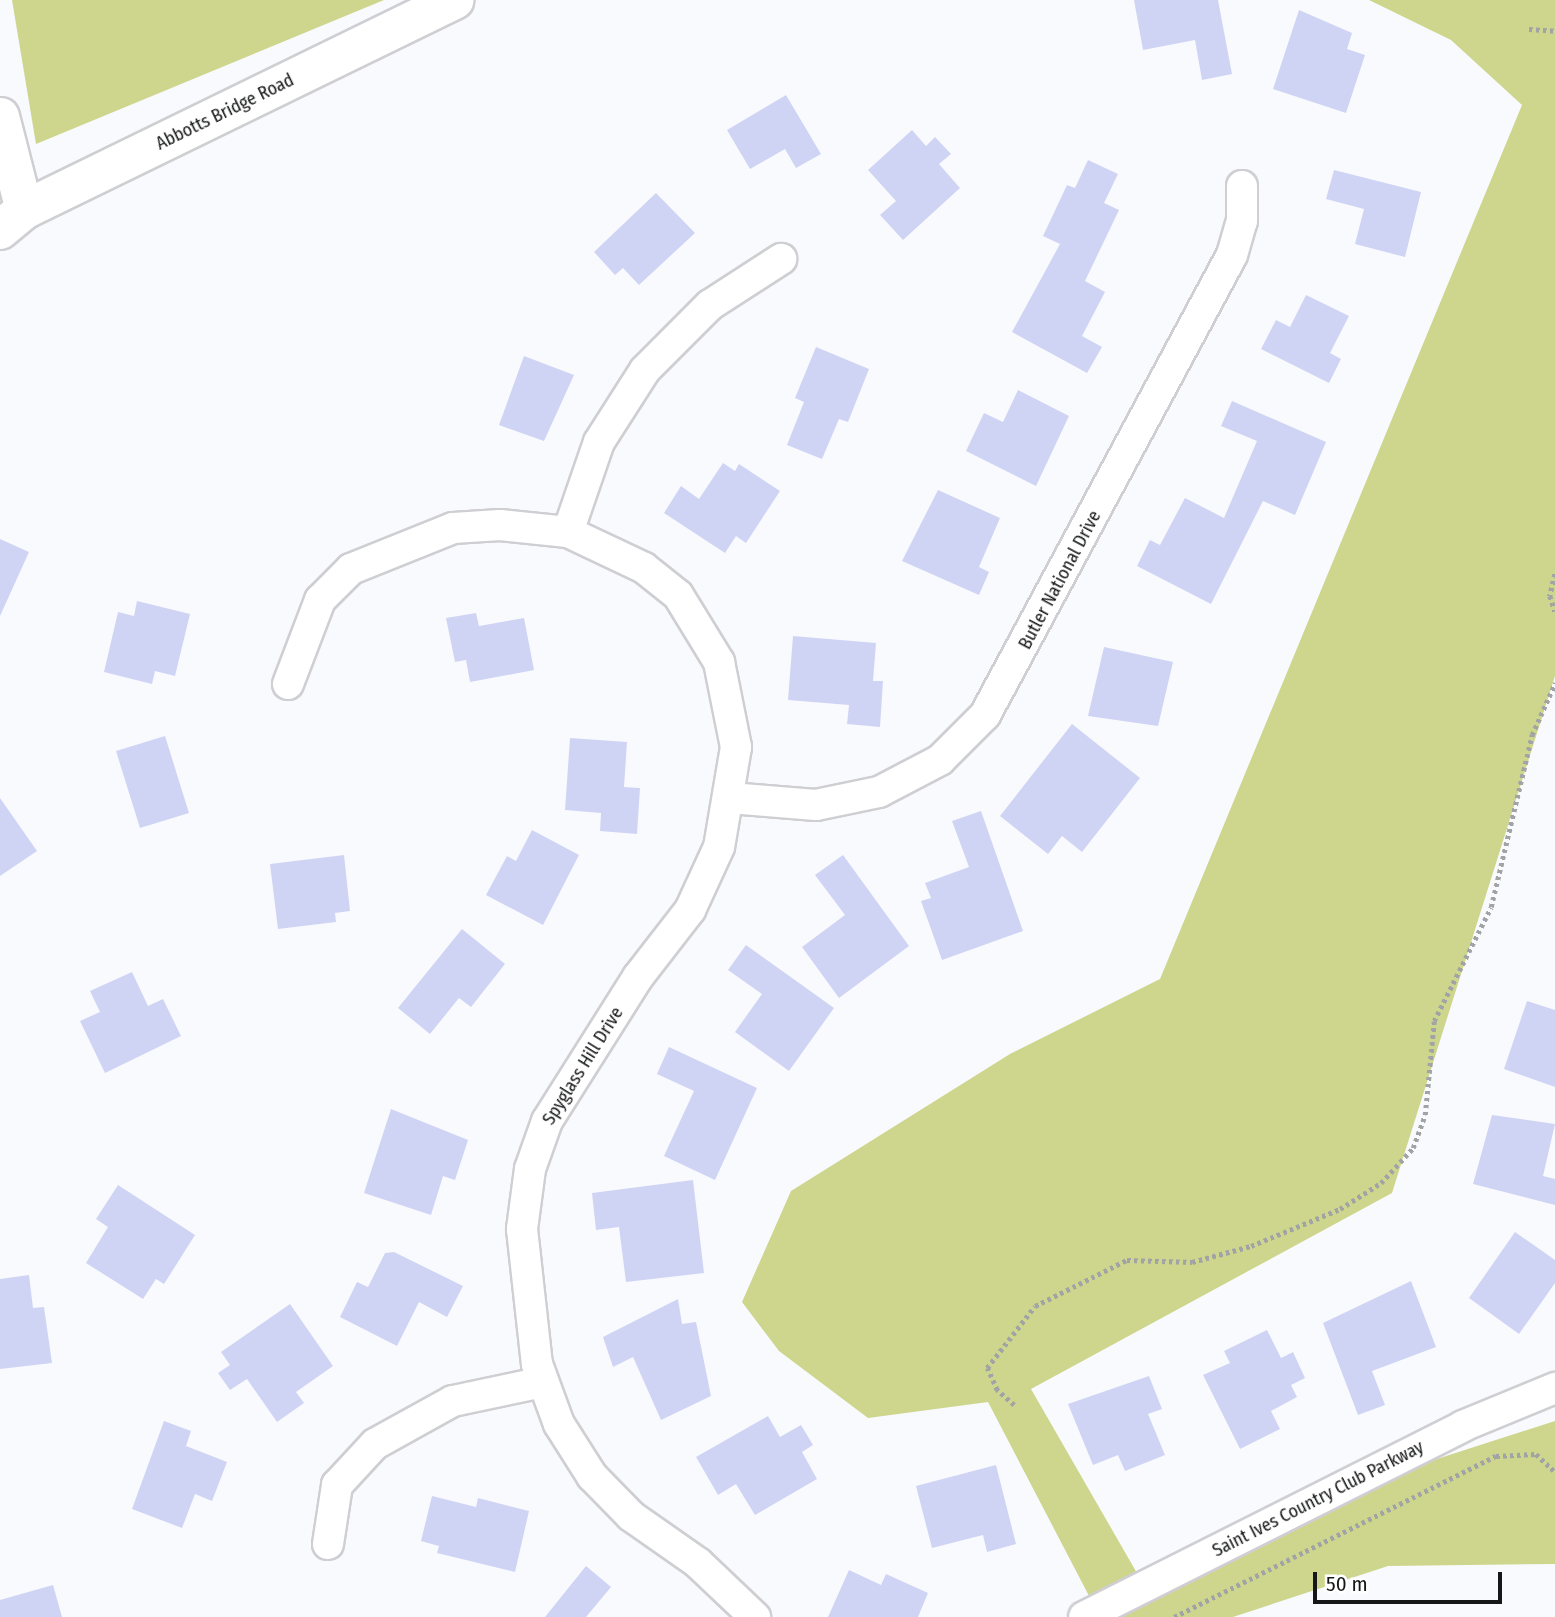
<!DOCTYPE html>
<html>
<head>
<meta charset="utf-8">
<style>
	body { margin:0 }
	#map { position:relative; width:1555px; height:1617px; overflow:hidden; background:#f9fafe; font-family:"Fira Sans Condensed",sans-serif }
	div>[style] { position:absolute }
	.green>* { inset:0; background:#ced58c }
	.building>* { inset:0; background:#d0d4f4 }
	.path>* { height:4.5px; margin-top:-2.25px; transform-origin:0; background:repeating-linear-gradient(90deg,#a2a3a5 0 3.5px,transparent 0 7px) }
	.roads { filter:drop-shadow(2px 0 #cfcfd3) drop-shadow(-2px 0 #cfcfd3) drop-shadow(0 2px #cfcfd3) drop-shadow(0 -2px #cfcfd3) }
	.minor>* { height:30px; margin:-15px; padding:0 15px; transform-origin:15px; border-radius:15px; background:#fff }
	.tertiary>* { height:37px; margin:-18.5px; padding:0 18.5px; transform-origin:18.5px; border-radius:18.5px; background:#fff }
	.secondary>* { height:38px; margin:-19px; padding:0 19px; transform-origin:19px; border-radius:19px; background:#fff }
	span { translate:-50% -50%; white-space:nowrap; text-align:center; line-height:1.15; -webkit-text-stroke:6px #fff; paint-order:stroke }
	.street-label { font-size:18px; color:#161718 }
	.scale { position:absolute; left:1313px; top:1572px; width:189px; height:32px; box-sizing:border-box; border:4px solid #161718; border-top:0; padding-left:9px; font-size:21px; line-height:24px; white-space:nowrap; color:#161718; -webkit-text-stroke:5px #fff; paint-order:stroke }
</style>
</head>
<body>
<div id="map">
	<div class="green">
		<i style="clip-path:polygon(12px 0,384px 0,36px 144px)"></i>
		<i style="clip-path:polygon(1369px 0,1555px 0,1555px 676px,1392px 1193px,1031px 1389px,1145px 1587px,1412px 1467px,1555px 1421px,1555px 1564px,1388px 1566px,1233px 1617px,1100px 1617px,988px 1402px,868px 1418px,779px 1351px,742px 1302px,791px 1191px,1010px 1054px,1160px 979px,1522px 105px,1451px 40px)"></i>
	</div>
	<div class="building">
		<i style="clip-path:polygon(1134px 0,1218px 0,1232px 74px,1202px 80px,1195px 40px,1143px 50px)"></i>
		<i style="clip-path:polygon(1299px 10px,1352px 33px,1347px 49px,1365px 55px,1346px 113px,1273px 89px)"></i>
		<i style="clip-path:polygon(786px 95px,821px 154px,796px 168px,785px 149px,750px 169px,727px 130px)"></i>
		<i style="clip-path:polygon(912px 130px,926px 146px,935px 137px,951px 154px,939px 164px,960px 188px,903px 240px,880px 215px,896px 201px,868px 170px)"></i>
		<i style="clip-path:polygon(1088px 160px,1118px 174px,1104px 203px,1119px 210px,1085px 281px,1105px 292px,1082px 336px,1102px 347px,1087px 373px,1012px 332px,1060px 244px,1043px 236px,1067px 185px,1075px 188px)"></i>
		<i style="clip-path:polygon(1334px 170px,1421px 192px,1405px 257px,1355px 244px,1364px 209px,1326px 199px)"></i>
		<i style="clip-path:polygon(656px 193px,695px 233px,639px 285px,623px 268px,615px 275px,594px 252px)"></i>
		<i style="clip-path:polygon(1306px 295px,1349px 316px,1330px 353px,1341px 359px,1329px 383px,1261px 349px,1276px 320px,1290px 327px)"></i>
		<i style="clip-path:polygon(816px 347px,869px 369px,848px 422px,839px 419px,822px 459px,787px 445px,804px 402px,795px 398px)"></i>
		<i style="clip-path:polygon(524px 356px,574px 375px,544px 441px,499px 425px)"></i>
		<i style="clip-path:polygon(1018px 390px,1069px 416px,1036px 486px,966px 451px,984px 413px,1003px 422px)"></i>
		<i style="clip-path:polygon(1232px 401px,1326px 442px,1295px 515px,1263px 501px,1211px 604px,1137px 566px,1150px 540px,1160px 545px,1185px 498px,1224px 518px,1257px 441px,1221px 426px)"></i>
		<i style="clip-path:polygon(723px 463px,735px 471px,739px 464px,780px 491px,746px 543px,736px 536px,725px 553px,664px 513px,681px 486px,699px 499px)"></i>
		<i style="clip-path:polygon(938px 490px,1000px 518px,979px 567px,989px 572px,979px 595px,902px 561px)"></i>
		<i style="clip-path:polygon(0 539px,29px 552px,0 616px)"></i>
		<i style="clip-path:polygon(137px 601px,190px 614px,175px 676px,155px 671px,152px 684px,104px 672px,118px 612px,134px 616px)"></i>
		<i style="clip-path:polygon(476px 613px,479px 626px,524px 618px,534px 670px,470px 682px,466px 660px,455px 662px,446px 618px)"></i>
		<i style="clip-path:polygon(793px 636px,876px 643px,873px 681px,883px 681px,880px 727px,847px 724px,849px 705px,788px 700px)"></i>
		<i style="clip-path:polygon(1104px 647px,1173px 662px,1158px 726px,1088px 716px)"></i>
		<i style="clip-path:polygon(1072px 724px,1140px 778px,1082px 852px,1062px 836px,1048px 854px,1000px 816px)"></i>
		<i style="clip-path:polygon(165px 736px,189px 813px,140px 828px,116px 751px)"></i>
		<i style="clip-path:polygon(570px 738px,627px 742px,624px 787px,640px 788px,637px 834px,600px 831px,601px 813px,565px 810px)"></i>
		<i style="clip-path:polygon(0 798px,37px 851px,0 876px)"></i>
		<i style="clip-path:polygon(981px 811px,1023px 931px,942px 960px,921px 901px,931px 898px,925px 883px,969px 867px,952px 821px)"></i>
		<i style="clip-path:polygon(532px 830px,579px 855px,543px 925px,486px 895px,507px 856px,516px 861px)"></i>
		<i style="clip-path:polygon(344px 855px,350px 911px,335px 913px,336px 922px,278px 929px,270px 864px)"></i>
		<i style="clip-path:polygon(843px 855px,909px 946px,839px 998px,802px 947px,845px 915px,815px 875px)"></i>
		<i style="clip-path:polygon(462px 929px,505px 964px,471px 1007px,459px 998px,430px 1034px,398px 1008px)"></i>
		<i style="clip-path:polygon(746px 945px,834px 1008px,789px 1071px,735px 1032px,762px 994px,728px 970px)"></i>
		<i style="clip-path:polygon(132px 972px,148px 1006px,163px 999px,181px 1036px,105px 1073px,80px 1021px,100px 1012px,90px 991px)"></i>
		<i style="clip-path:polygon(1527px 1001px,1555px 1010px,1555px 1087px,1504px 1069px)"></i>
		<i style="clip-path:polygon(669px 1047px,757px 1088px,715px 1180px,664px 1156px,694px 1091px,657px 1074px)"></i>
		<i style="clip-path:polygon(391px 1109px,468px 1140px,455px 1180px,443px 1176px,431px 1215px,364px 1193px)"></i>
		<i style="clip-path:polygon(1492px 1115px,1555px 1124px,1543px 1176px,1555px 1179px,1555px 1205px,1473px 1184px)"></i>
		<i style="clip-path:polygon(693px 1180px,704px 1273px,626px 1282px,619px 1227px,596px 1230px,592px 1193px)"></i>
		<i style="clip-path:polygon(118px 1185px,195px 1235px,164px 1284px,156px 1279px,143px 1299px,86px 1263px,108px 1227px,96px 1219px)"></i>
		<i style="clip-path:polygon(1515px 1232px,1555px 1260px,1555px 1283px,1519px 1334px,1469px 1298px)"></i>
		<i style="clip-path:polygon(394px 1252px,463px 1286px,447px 1317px,419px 1302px,397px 1346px,340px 1317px,357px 1282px,368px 1287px,385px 1253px)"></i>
		<i style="clip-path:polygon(29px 1275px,33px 1308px,44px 1307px,52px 1363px,0 1369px,0 1279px)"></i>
		<i style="clip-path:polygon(1411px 1281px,1436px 1347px,1372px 1371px,1385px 1405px,1358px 1415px,1323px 1323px)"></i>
		<i style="clip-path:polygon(678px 1299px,682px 1324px,696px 1322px,711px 1396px,661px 1420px,633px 1357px,613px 1367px,603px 1337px)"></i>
		<i style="clip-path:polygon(290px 1304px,333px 1366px,296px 1392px,304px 1403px,277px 1422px,247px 1379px,230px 1390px,218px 1373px,230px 1365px,221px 1352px)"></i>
		<i style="clip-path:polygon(1267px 1330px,1281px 1358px,1293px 1352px,1305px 1378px,1291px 1385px,1297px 1397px,1271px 1411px,1280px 1429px,1240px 1449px,1203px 1375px,1230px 1363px,1224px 1351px)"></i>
		<i style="clip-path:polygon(1149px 1376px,1162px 1409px,1148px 1414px,1165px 1455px,1125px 1471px,1118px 1455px,1093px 1465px,1068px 1404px)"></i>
		<i style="clip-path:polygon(768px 1416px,780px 1437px,801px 1425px,813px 1445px,802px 1452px,817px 1479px,755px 1515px,736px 1484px,718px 1495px,696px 1457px)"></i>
		<i style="clip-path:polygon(164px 1421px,191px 1431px,186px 1446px,227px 1462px,212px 1501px,195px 1494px,182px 1528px,132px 1509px)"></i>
		<i style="clip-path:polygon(996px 1465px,1016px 1544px,987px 1552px,983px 1535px,932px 1548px,916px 1486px)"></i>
		<i style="clip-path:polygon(432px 1496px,476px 1507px,478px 1498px,529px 1511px,515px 1572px,437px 1553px,439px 1546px,421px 1541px)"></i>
		<i style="clip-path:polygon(586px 1566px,611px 1587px,586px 1617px,545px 1617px)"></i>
		<i style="clip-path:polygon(849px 1570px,881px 1585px,886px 1574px,928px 1593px,918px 1617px,828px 1617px)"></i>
		<i style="clip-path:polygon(53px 1585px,62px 1617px,0 1617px,0 1600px)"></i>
	</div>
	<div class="path">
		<i style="left:1529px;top:29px;width:26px;rotate:4deg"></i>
		<i style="left:1555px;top:574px;width:23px;rotate:103deg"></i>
		<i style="left:1550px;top:596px;width:16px;rotate:72deg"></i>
		<i style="left:1014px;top:1405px;width:23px;rotate:-139deg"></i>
		<i style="left:997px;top:1390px;width:24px;rotate:-114deg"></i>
		<i style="left:987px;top:1368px;width:78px;rotate:-52.3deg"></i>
		<i style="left:1035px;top:1306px;width:103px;rotate:-26.6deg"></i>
		<i style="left:1127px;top:1260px;width:65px;rotate:1.8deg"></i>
		<i style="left:1192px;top:1262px;width:61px;rotate:-15.2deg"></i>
		<i style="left:1251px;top:1246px;width:96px;rotate:-22.6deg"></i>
		<i style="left:1340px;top:1209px;width:49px;rotate:-32.4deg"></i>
		<i style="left:1381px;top:1183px;width:47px;rotate:-47.6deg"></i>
		<i style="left:1413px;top:1148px;width:35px;rotate:-70deg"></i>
		<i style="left:1425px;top:1115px;width:94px;rotate:-84.5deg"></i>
		<i style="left:1434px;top:1021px;width:127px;rotate:-63.4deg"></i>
		<i style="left:1491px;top:907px;width:177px;rotate:-76.6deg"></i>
		<i style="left:1532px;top:735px;width:57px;rotate:-66.1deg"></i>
		<i style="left:1174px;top:1617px;width:360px;rotate:-26.6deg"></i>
		<i style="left:1496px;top:1456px;width:40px;rotate:-2.9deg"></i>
		<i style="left:1536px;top:1454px;width:26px;rotate:43deg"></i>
	</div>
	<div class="roads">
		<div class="minor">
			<i style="left:568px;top:532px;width:95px;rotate:-71deg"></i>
			<i style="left:599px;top:442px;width:85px;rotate:-57.4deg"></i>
			<i style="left:645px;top:370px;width:92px;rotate:-45deg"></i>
			<i style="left:710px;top:305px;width:85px;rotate:-32.9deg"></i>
			<i style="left:288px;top:684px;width:90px;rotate:-69.1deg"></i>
			<i style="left:320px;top:600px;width:44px;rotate:-45deg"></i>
			<i style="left:351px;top:569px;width:110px;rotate:-21.9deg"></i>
			<i style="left:453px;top:528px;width:47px;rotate:-3.7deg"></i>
			<i style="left:500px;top:525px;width:68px;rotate:5.9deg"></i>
			<i style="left:568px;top:532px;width:84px;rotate:25.3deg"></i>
			<i style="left:644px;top:568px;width:43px;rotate:38.5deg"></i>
			<i style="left:678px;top:595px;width:79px;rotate:58.5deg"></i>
			<i style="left:719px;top:662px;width:87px;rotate:78.7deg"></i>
			<i style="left:736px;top:747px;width:101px;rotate:99.6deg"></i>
			<i style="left:719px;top:847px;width:69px;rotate:114.7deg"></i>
			<i style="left:690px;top:910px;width:85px;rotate:127.8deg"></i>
			<i style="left:638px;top:977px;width:170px;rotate:122.3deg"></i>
			<i style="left:547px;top:1121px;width:51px;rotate:109.5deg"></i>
			<i style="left:530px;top:1169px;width:61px;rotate:97.6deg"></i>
			<i style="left:522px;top:1229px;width:136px;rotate:83.7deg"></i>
			<i style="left:537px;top:1364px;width:64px;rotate:69.9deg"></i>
			<i style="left:559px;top:1424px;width:62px;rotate:57.6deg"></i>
			<i style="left:592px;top:1476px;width:56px;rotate:45.7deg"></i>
			<i style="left:631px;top:1516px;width:82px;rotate:35deg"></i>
			<i style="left:698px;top:1563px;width:79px;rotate:43.5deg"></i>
			<i style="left:730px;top:798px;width:86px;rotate:4.7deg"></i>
			<i style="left:816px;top:805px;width:64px;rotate:-11.7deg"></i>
			<i style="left:879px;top:792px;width:69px;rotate:-27.7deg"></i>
			<i style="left:940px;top:760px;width:64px;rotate:-45deg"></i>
			<i style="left:985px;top:715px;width:522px;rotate:-61.77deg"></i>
			<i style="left:1232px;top:255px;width:35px;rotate:-74deg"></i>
			<i style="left:1242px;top:221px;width:35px;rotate:-90deg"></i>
			<i style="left:328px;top:1544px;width:60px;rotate:-81.3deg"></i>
			<i style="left:337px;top:1485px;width:56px;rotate:-47.2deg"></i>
			<i style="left:375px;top:1444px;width:89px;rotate:-28.9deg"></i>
			<i style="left:453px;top:1401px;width:92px;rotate:-11.9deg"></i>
			<i style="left:1084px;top:1617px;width:424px;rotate:-26.7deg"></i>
			<i style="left:1463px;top:1426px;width:100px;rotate:-22.4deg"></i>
		</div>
		<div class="tertiary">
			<i style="left:0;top:116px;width:97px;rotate:75.7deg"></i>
		</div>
		<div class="secondary">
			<i style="left:0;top:230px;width:31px;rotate:-40deg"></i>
			<i style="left:24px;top:210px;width:479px;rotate:-26deg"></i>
		</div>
	</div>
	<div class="street-label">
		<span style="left:225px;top:112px;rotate:-26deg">Abbotts Bridge Road</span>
		<span style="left:1060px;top:580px;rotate:-62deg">Butler National Drive</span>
		<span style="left:583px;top:1066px;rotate:-58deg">Spyglass Hill Drive</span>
		<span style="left:1318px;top:1499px;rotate:-27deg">Saint Ives Country Club Parkway</span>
	</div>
	<div class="scale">50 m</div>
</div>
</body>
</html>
